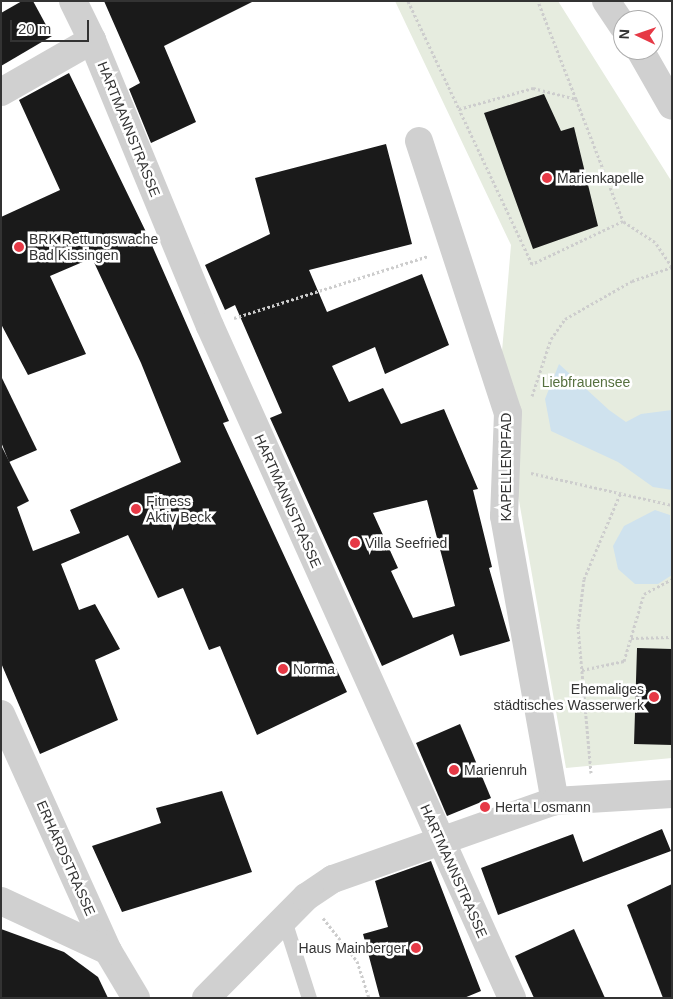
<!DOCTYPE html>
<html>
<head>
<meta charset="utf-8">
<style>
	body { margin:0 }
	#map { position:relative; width:673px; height:999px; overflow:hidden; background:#fff; font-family:Helvetica,sans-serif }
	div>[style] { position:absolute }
	.green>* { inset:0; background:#e6ecdf }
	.water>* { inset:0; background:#cfe2ee }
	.building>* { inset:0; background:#1a1a1a }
	.path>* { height:3px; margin-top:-1.5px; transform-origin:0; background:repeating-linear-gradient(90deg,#cdcdcd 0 2.5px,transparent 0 5px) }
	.service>* { height:15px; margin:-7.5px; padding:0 7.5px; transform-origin:7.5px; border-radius:7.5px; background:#d0d0d0 }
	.minor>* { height:28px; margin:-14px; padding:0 14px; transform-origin:14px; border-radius:14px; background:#d0d0d0 }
	.tertiary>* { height:28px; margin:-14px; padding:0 14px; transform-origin:14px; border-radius:14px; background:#d0d0d0 }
	.dots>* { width:14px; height:14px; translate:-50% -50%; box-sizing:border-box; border:2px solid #fff; border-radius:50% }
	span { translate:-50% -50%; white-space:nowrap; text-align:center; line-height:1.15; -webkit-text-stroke:5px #fff; paint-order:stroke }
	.street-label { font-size:14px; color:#333 }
	.poi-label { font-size:14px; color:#333 }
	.left { translate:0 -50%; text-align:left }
	.right { translate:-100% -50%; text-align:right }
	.park-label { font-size:14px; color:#56703f }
	.frame { position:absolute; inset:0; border:2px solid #333; pointer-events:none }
	.north { position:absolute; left:613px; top:10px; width:50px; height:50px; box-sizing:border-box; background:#fff; border:1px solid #adadad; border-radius:50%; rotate:273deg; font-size:14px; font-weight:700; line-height:20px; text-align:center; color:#333 }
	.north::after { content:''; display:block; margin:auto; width:18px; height:22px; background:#e63946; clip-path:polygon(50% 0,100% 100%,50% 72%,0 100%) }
	.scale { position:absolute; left:10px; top:20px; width:79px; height:22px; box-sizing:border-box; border:2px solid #333; border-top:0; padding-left:6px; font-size:15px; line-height:18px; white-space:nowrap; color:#333; -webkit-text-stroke:4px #fff; paint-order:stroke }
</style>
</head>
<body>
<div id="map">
	<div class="green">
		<i style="clip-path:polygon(395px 1px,558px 1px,672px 182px,672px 758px,566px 768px,499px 387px,511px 245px)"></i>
	</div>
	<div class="water">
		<i style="clip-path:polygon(559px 364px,609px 410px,626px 422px,641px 414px,672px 410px,672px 490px,653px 487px,618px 462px,551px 431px,545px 399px)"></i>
		<i style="clip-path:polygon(655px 510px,670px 515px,672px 575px,658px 584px,635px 584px,618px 569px,613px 546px,624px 526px)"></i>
	</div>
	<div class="building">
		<i style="clip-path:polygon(22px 1px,33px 1px,52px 36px,1px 66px,1px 13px)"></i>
		<i style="clip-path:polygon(104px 1px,254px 1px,164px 46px,196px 122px,151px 143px,129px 89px,140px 83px)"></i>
		<i style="clip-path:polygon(69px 73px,147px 234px,229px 421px,223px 423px,347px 692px,257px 735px,220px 646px,209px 650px,183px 588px,158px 598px,128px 535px,61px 564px,79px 610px,95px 604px,120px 649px,95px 660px,118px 720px,40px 754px,1px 663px,1px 445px,29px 501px,17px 507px,33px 551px,80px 533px,70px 510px,181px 462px,141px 363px,92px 258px,50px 276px,86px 354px,28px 375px,1px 324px,1px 217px,60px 190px,19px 100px)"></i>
		<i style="clip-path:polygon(544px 94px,561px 131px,574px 127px,598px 226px,533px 249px,484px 113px)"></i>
		<i style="clip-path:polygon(evenodd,386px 144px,412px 244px,309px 270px,327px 312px,422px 274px,449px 345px,385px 374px,375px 347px,332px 366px,349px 402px,383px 388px,401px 424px,444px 409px,478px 489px,473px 490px,492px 567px,489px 568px,510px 641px,460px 656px,453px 634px,382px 666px,270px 418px,282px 413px,235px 305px,225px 310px,205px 265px,270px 234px,255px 178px,386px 144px,427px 500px,455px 606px,413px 618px,391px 571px,398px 568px,373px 513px,427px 500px)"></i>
		<i style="clip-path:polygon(1px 376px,37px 450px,9px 462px,1px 442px)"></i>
		<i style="clip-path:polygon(637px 648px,672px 649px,672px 745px,634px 744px)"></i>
		<i style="clip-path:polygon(460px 724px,491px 798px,447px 816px,416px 743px)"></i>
		<i style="clip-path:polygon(222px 791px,252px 872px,122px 912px,92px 846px,161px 823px,156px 808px)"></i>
		<i style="clip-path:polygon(662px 829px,671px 851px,498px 915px,481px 868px,573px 834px,583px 862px)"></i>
		<i style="clip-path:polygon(431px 861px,481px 991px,464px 998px,380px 998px,363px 934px,388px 927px,375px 881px)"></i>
		<i style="clip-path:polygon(672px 884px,672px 998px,663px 998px,627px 905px)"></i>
		<i style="clip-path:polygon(1px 929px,64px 952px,98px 977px,108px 998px,1px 998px)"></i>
		<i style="clip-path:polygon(574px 929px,605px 998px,534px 998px,515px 956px)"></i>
	</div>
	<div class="path">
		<i style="left:408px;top:1px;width:119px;rotate:64.7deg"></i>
		<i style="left:576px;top:99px;width:131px;rotate:68.9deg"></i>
		<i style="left:234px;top:318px;width:204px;rotate:-17.7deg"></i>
		<i style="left:532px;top:396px;width:60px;rotate:-71.6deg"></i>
		<i style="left:551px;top:339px;width:24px;rotate:-55deg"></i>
		<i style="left:565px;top:319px;width:77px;rotate:-29.6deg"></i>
		<i style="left:632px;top:281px;width:42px;rotate:-19.3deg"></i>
		<i style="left:672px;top:267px;width:30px;rotate:-124deg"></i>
		<i style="left:655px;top:242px;width:38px;rotate:-147deg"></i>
		<i style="left:623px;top:221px;width:101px;rotate:154.7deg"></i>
		<i style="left:532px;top:264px;width:171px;rotate:-115.2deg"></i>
		<i style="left:459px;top:109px;width:77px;rotate:-15.8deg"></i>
		<i style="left:533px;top:88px;width:44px;rotate:14.3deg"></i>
		<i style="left:576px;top:99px;width:105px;rotate:-111.2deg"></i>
		<i style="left:531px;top:473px;width:145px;rotate:12.8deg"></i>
		<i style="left:631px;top:638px;width:41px;rotate:-1.4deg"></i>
		<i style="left:582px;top:670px;width:43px;rotate:-12.1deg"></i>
		<i style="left:624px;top:661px;width:70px;rotate:-73.4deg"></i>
		<i style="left:644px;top:594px;width:32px;rotate:-28deg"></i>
		<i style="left:591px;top:773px;width:148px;rotate:-95.1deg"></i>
		<i style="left:578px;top:626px;width:47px;rotate:-82.7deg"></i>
		<i style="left:584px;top:579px;width:95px;rotate:-67deg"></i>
		<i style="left:323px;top:918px;width:55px;rotate:51.7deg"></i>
		<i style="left:357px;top:961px;width:39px;rotate:72deg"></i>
	</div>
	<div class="service">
		<i style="left:283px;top:917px;width:85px;rotate:72.2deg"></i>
	</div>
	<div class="minor">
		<i style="left:73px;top:1px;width:43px;rotate:64deg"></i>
		<i style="left:92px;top:40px;width:309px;rotate:67.6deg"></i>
		<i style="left:210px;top:326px;width:737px;rotate:65.8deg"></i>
		<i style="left:1px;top:92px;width:105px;rotate:-29.7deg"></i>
		<i style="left:419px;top:141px;width:286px;rotate:71.9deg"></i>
		<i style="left:508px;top:413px;width:103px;rotate:92.2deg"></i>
		<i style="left:504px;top:516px;width:290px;rotate:79.9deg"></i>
		<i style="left:1px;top:714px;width:260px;rotate:65.7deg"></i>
		<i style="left:108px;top:951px;width:55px;rotate:59.2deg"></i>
		<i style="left:1px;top:901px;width:118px;rotate:25deg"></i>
	</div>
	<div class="tertiary">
		<i style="left:606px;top:1px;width:30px;rotate:56deg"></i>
		<i style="left:640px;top:50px;width:64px;rotate:60.3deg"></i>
		<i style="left:206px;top:998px;width:142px;rotate:-45.3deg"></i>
		<i style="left:306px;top:897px;width:32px;rotate:-34deg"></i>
		<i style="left:333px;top:879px;width:235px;rotate:-19.4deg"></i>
		<i style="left:555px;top:801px;width:117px;rotate:-3.4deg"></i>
	</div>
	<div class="dots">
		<i style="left:547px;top:178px;background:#e63946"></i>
		<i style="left:19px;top:247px;background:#e63946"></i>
		<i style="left:136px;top:509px;background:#e63946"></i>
		<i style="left:355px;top:543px;background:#e63946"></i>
		<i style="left:283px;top:669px;background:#e63946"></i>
		<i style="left:654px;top:697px;background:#e63946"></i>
		<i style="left:454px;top:770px;background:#e63946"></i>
		<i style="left:485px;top:807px;background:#e63946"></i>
		<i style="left:416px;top:948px;background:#e63946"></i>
	</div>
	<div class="street-label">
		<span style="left:129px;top:129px;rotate:68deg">HARTMANNSTRASSE</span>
		<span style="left:506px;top:467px;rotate:-90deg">KAPELLENPFAD</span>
		<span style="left:288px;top:501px;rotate:66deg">HARTMANNSTRASSE</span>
		<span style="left:66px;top:858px;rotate:66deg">ERHARDSTRASSE</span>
		<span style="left:454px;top:871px;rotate:66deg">HARTMANNSTRASSE</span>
	</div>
	<div class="poi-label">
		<span class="left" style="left:557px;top:178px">Marienkapelle</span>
		<span class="left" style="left:29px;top:247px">BRK Rettungswache<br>Bad Kissingen</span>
		<span class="left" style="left:146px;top:509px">Fitness<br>Aktiv Beck</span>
		<span class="left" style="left:365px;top:543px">Villa Seefried</span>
		<span class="left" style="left:293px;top:669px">Norma</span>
		<span class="right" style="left:644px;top:697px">Ehemaliges<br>städtisches Wasserwerk</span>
		<span class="left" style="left:464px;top:770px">Marienruh</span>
		<span class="left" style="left:495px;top:807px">Herta Losmann</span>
		<span class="right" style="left:406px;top:948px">Haus Mainberger</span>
	</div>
	<div class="park-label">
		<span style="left:586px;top:382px">Liebfrauensee</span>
	</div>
	<div class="frame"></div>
	<div class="north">N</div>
	<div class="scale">20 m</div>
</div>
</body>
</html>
